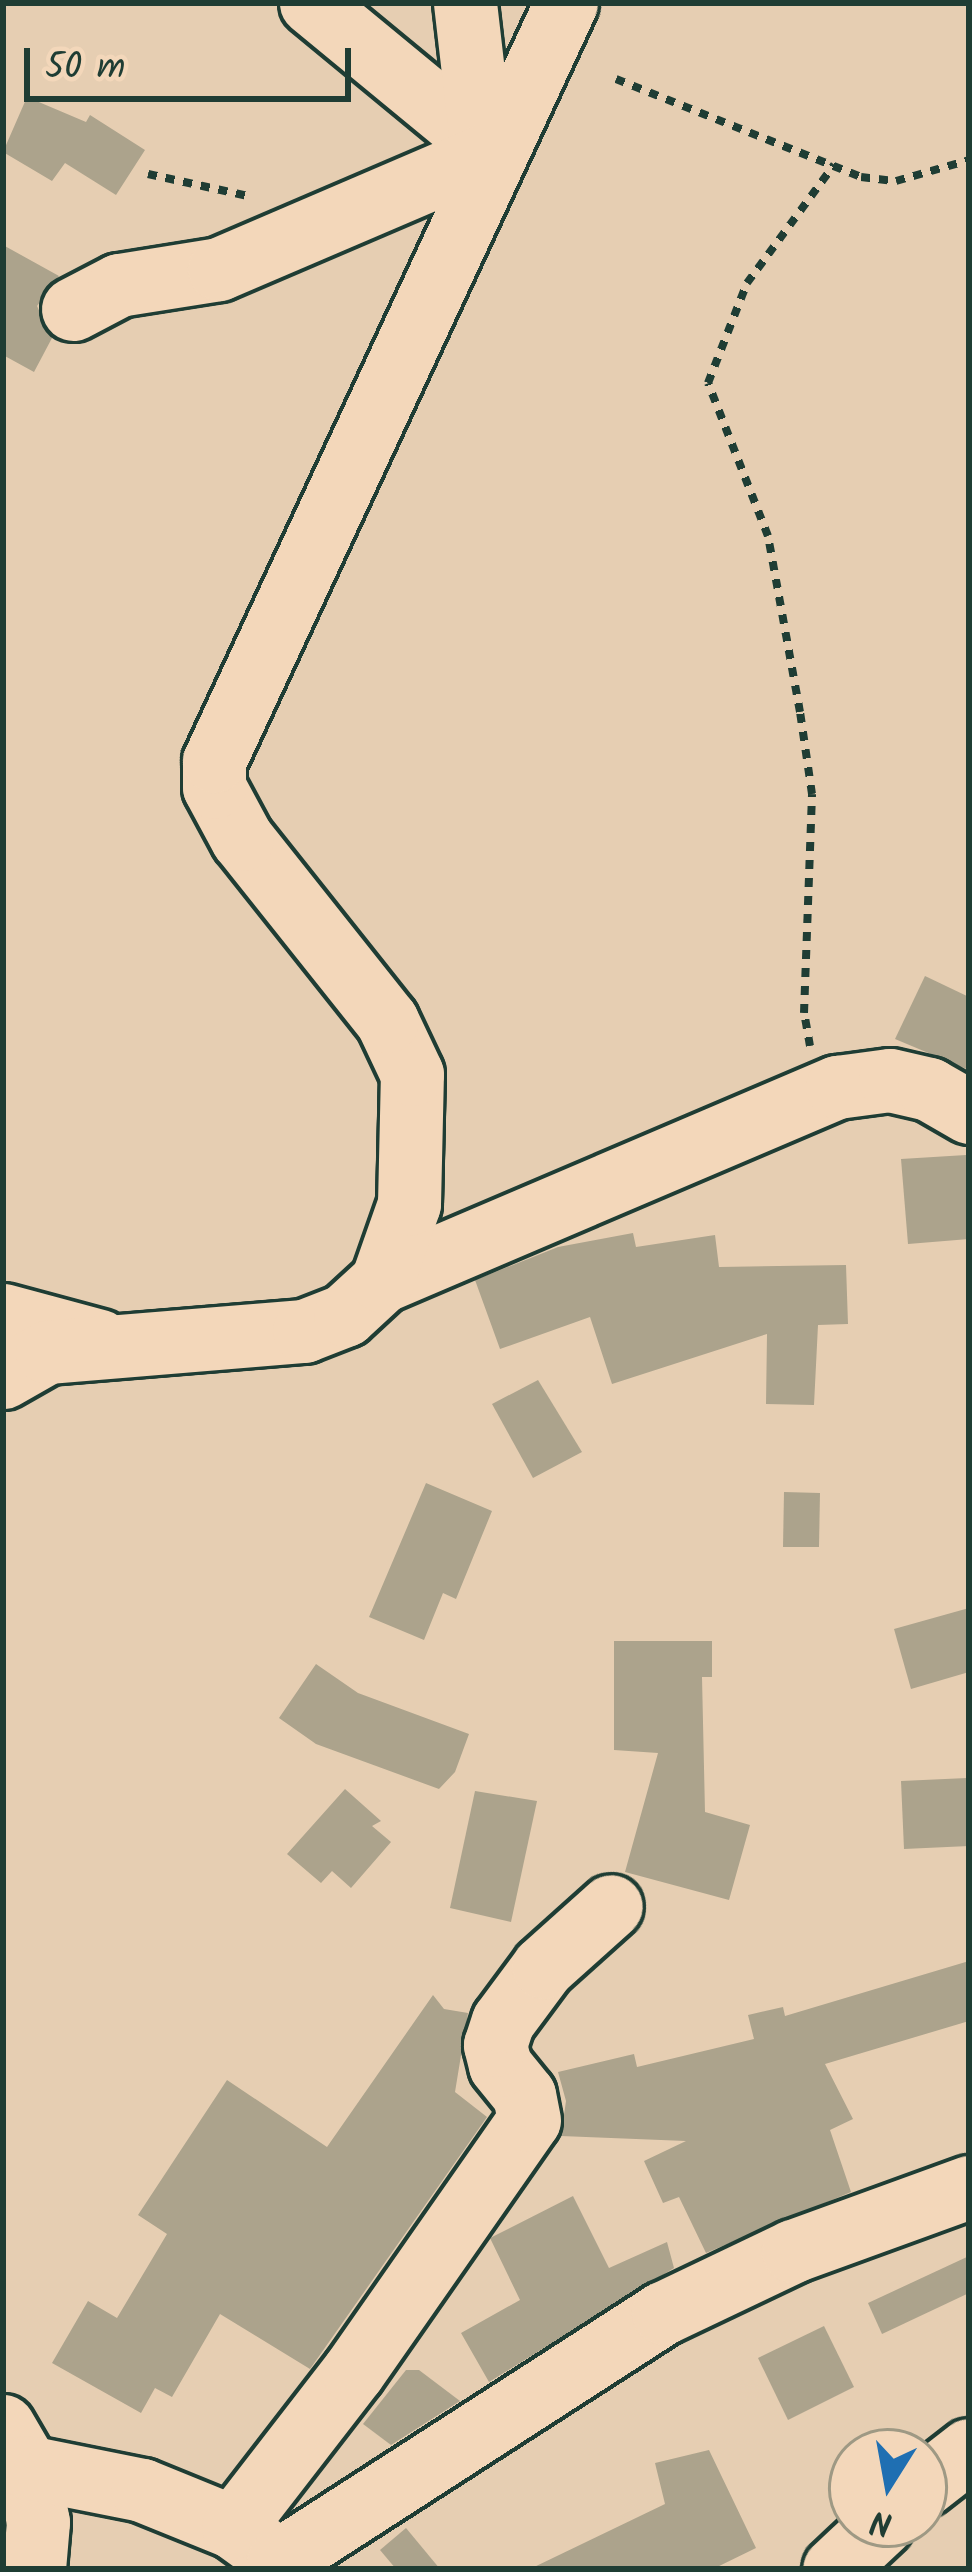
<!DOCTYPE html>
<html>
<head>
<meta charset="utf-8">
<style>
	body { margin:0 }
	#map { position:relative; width:972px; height:2572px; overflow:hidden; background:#e6ceb2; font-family:Kalam,sans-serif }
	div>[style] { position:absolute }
	.building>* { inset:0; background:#aca38c }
	.path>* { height:8px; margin-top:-4px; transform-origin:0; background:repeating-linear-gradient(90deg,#1f3d34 0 9px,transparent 0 18px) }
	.roads { filter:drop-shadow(3px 0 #1f3d34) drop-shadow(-3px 0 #1f3d34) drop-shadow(0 3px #1f3d34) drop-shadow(0 -3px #1f3d34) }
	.minor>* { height:63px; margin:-31.5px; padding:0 31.5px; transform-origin:31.5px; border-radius:31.5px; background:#f3d7ba }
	span { translate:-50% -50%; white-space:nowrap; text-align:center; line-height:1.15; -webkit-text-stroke:9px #f3d7ba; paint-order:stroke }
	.frame { position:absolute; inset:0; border:6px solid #1f3d34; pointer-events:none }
	.north { position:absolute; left:828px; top:2428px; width:120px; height:120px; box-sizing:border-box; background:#f3d7ba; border:3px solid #9e9984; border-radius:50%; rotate:191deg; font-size:33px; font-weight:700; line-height:48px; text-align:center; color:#1f3d34 }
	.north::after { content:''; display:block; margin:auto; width:42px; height:54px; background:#1f6fb2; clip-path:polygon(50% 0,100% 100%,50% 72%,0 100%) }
	.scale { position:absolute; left:24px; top:48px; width:327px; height:54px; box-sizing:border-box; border:6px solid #1f3d34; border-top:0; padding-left:15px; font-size:36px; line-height:42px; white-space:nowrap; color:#1f3d34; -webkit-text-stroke:9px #f3d7ba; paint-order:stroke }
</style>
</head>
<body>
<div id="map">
	<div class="building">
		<i style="clip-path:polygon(27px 97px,86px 122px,90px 115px,145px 150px,116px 195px,65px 163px,52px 181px,3px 152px)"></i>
		<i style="clip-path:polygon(3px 245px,59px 276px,37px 306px,52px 338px,34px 372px,3px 355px)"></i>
		<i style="clip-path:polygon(925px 976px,969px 997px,969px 1070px,895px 1039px)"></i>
		<i style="clip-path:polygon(966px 1155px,969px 1239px,908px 1244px,901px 1159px)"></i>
		<i style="clip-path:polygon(633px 1233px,636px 1247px,715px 1235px,719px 1267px,846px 1265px,848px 1324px,818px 1325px,814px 1405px,766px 1404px,767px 1334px,612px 1384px,590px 1317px,500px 1349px,475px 1280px,558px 1247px)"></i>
		<i style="clip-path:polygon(538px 1380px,582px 1452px,533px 1478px,492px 1404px)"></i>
		<i style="clip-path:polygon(426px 1483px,492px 1511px,456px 1599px,443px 1593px,424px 1640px,369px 1617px)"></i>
		<i style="clip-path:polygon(784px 1492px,820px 1493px,819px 1547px,783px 1547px)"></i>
		<i style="clip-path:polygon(969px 1608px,969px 1672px,911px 1689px,894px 1629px)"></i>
		<i style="clip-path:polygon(614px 1641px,712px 1641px,712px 1677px,702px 1677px,705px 1812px,750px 1825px,729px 1900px,625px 1872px,658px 1753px,614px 1750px)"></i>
		<i style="clip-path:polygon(316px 1664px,358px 1693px,469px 1734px,455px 1772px,439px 1789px,316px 1744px,279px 1718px)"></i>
		<i style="clip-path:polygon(967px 1778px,969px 1846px,904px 1849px,901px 1781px)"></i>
		<i style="clip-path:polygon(345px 1789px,381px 1821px,372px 1826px,391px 1842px,351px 1888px,332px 1871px,321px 1883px,287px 1854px)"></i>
		<i style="clip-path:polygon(475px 1791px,537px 1801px,511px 1922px,450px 1908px)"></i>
		<i style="clip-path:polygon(969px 1961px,969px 2021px,825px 2064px,853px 2119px,830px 2130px,851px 2192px,706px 2253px,679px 2197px,663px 2203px,644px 2161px,686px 2141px,561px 2136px,566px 2101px,558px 2072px,634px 2054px,637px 2067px,754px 2039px,748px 2015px,783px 2007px,785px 2016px)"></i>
		<i style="clip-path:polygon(433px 1995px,444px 2009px,468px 2013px,455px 2092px,487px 2117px,310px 2369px,220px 2314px,172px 2397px,155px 2388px,141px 2413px,52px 2363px,88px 2301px,117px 2318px,167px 2234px,138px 2215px,227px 2080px,327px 2147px)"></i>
		<i style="clip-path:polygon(573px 2196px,609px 2268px,667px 2242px,674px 2268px,489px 2382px,461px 2333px,520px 2300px,490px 2238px)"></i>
		<i style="clip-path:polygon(969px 2256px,969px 2293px,882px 2334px,868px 2303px)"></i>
		<i style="clip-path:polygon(824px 2326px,854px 2387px,788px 2420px,758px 2358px)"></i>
		<i style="clip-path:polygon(406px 2370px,419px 2370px,460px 2401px,391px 2445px,363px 2424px)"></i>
		<i style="clip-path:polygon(709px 2450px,756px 2548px,713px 2569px,530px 2569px,665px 2504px,655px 2463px)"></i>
		<i style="clip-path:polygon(406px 2528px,440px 2569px,396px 2569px,380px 2550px)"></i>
	</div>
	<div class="path">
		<i style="left:616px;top:79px;width:264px;rotate:21.8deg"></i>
		<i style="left:861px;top:177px;width:35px;rotate:7deg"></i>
		<i style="left:896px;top:181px;width:76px;rotate:-16deg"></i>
		<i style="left:148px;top:174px;width:107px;rotate:12.4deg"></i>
		<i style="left:810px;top:1046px;width:34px;rotate:-100deg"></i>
		<i style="left:804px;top:1013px;width:219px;rotate:-87.9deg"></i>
		<i style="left:812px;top:794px;width:83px;rotate:-98.3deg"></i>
		<i style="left:800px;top:712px;width:179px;rotate:-100.3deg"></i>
		<i style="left:768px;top:536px;width:164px;rotate:-111.4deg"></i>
		<i style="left:708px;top:383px;width:107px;rotate:-68.7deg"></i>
		<i style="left:747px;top:283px;width:147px;rotate:-53.6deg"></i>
	</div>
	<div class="roads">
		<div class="minor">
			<i style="left:311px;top:3px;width:220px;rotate:39.5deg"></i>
			<i style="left:465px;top:3px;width:166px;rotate:83.4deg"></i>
			<i style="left:73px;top:309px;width:52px;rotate:-27.6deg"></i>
			<i style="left:119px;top:285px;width:101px;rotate:-9.1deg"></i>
			<i style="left:219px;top:269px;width:287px;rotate:-23.2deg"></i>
			<i style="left:382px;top:1281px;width:495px;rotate:-23.1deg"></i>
			<i style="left:837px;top:1087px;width:53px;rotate:-7.5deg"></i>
			<i style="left:890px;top:1080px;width:40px;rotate:13deg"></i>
			<i style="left:929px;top:1089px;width:46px;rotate:29.9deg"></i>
			<i style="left:3px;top:1315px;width:100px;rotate:15deg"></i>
			<i style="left:3px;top:1377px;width:51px;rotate:-29.6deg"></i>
			<i style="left:47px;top:1352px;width:258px;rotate:-4.7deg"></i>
			<i style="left:304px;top:1331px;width:44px;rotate:-21.3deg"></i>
			<i style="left:345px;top:1315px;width:50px;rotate:-42.6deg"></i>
			<i style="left:382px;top:1281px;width:82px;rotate:-70.7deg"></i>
			<i style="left:409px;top:1204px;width:130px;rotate:-88.7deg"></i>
			<i style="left:412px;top:1074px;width:59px;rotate:-115.3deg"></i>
			<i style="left:387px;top:1021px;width:233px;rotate:-128.5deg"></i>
			<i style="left:242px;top:839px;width:59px;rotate:-118.3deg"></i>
			<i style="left:214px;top:787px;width:26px;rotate:-90deg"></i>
			<i style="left:214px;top:761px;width:836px;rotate:-65.09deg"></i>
			<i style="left:3px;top:2426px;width:48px;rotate:59.7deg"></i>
			<i style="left:27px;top:2467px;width:56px;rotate:78.7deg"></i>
			<i style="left:38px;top:2522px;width:47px;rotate:94.9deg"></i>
			<i style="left:27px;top:2467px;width:117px;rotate:11.3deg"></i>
			<i style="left:142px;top:2490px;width:98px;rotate:22.1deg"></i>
			<i style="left:233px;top:2527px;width:41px;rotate:36deg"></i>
			<i style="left:924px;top:2485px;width:57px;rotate:-37.9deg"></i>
			<i style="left:233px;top:2527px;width:196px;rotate:-52.3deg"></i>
			<i style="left:353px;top:2372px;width:307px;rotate:-55.1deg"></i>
			<i style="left:529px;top:2120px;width:25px;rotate:-101deg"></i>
			<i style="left:524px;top:2095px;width:38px;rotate:-129deg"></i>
			<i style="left:500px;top:2065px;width:21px;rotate:-104deg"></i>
			<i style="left:495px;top:2045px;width:25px;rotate:-72deg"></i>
			<i style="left:503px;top:2021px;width:67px;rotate:-53.5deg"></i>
			<i style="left:543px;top:1967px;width:91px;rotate:-41.9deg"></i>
			<i style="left:278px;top:2561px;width:458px;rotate:-32.8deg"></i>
			<i style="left:663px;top:2313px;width:144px;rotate:-25.5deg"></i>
			<i style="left:793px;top:2251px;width:187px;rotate:-20deg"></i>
			<i style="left:834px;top:2569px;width:66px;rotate:-43.2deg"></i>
		</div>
	</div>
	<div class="frame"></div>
	<div class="north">N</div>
	<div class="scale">50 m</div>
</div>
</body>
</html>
